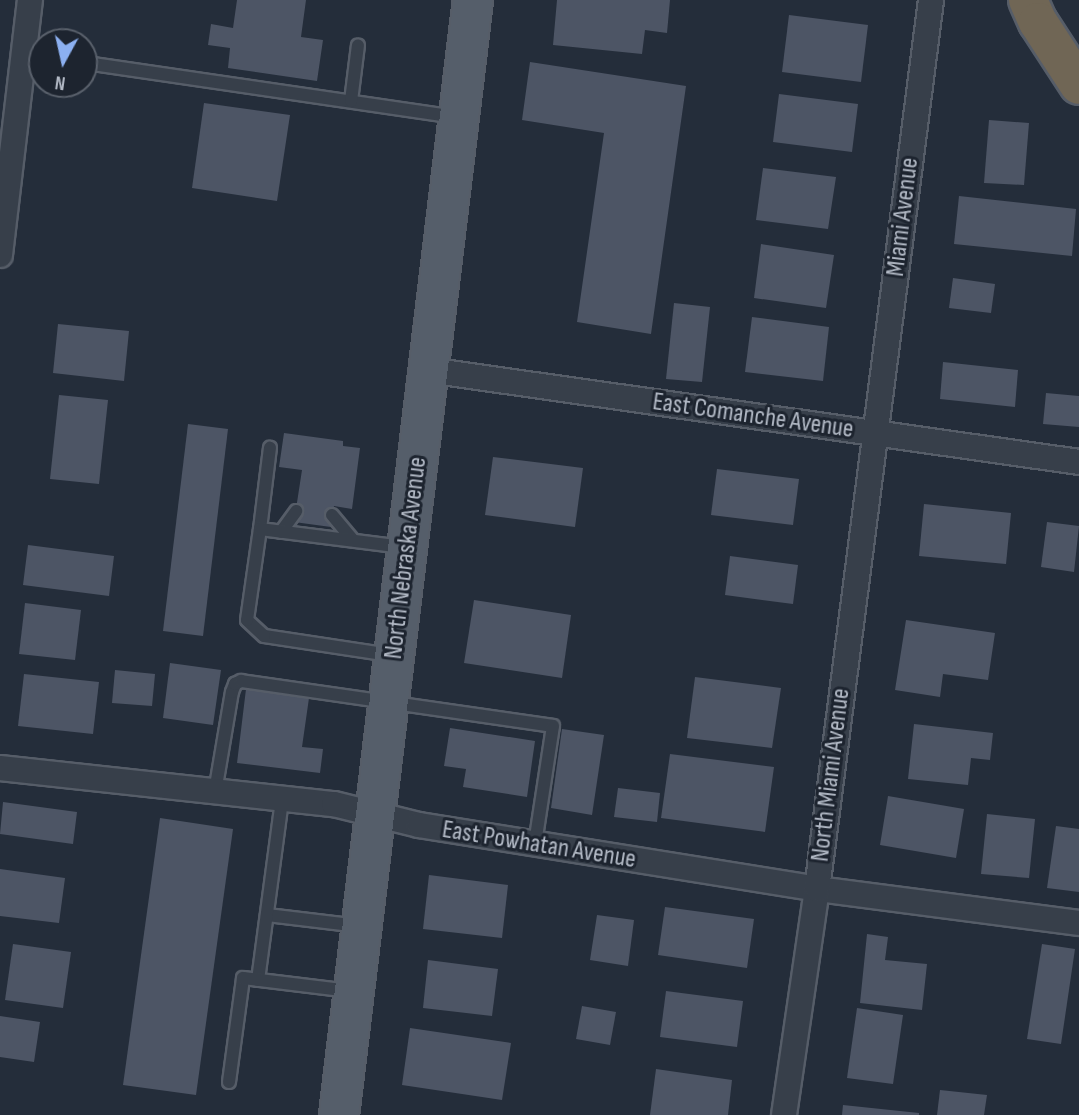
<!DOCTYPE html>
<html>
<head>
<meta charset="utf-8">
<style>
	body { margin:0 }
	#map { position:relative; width:1079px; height:1115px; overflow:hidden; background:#242d3a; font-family:"Sofia Sans Condensed",sans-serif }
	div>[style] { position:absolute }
	.building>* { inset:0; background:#4d5565 }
	.roads { filter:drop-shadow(2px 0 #565d68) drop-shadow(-2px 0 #565d68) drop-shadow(0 2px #565d68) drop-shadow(0 -2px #565d68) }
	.service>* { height:12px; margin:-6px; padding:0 6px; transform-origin:6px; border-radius:6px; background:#373f4a }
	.minor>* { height:24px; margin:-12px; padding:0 12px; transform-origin:12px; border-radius:12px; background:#373f4a }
	.primary>* { height:38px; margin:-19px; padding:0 19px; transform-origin:19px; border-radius:19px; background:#555e6a }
	.motorway>* { height:38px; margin:-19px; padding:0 19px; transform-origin:19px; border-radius:19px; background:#706655 }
	span { translate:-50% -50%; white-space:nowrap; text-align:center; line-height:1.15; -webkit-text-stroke:6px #1d242f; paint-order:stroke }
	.street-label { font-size:26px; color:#b3bac6 }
	.north { position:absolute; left:28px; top:28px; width:70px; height:70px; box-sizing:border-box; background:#1d242f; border:2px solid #59606b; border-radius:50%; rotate:188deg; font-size:19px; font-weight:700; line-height:28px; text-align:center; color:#b3bac6 }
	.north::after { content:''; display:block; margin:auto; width:24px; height:32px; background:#8cb0f1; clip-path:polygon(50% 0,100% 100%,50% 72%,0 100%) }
</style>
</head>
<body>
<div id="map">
	<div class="building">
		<i style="clip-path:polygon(237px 0,306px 0,301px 37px,323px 40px,317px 81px,228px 68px,230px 48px,208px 45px,211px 24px,233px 28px)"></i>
		<i style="clip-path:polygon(557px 0,670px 0,667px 33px,645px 30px,642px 54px,553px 45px)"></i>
		<i style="clip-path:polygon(789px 15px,868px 25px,861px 82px,782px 72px)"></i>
		<i style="clip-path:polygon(530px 62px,686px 86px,651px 334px,577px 322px,604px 133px,522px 120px)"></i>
		<i style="clip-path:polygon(779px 94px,858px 104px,852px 152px,773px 142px)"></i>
		<i style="clip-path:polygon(204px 103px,290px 115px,277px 201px,192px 188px)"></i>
		<i style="clip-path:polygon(989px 120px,1029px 123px,1024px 185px,984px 183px)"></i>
		<i style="clip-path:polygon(763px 168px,836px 177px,828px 229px,756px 220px)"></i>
		<i style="clip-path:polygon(959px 196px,1076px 209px,1072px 256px,954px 244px)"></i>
		<i style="clip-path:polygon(761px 244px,834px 255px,826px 308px,754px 298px)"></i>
		<i style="clip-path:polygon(953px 278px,995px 284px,991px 313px,949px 308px)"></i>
		<i style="clip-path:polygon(674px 303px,710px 307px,702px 382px,666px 379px)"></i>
		<i style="clip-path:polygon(752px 317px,829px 327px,823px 381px,745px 372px)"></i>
		<i style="clip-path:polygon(58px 324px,129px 331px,124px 381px,53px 373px)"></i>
		<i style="clip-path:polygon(943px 362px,1018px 370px,1015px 407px,940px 399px)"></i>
		<i style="clip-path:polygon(1046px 393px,1079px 396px,1079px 427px,1043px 424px)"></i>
		<i style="clip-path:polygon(59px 395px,108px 400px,99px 484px,50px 479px)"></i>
		<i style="clip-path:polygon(188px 424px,228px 429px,203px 636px,163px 631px)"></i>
		<i style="clip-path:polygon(284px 433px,343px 441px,343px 446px,360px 448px,352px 509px,334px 506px,331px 527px,294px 522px,302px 470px,279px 467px)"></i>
		<i style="clip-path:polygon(493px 457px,583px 468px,575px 527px,485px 515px)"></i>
		<i style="clip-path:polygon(717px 469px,799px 479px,793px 525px,711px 515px)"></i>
		<i style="clip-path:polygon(924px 504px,1011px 513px,1006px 564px,919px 556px)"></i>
		<i style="clip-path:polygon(1047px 522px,1079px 526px,1074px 572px,1041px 567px)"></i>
		<i style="clip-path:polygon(28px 545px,114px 556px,109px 596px,23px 585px)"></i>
		<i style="clip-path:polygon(730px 556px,798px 565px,793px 604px,725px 595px)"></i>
		<i style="clip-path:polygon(474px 600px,571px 615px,562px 678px,464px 663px)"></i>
		<i style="clip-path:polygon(25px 603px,81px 610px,75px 660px,19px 654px)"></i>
		<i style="clip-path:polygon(906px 620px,995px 633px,988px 680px,943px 674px,940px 697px,895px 690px)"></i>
		<i style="clip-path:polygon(170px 663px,221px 670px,213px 725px,163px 718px)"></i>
		<i style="clip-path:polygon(115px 670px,155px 674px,152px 706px,112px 703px)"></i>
		<i style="clip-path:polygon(24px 674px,99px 682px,93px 734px,18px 726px)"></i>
		<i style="clip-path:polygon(695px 677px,781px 688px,772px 748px,687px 738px)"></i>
		<i style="clip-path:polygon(246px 689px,309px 698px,302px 747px,323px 749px,320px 773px,237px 763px)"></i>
		<i style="clip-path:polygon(914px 724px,993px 733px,990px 760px,971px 758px,968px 785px,908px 779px)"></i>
		<i style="clip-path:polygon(450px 728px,535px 741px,527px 797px,463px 787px,466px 769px,444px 766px)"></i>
		<i style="clip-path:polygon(562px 729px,604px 735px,592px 815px,551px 808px)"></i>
		<i style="clip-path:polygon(670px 754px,774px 767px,765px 832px,661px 818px)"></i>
		<i style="clip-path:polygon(618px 788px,660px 793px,657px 822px,614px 817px)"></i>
		<i style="clip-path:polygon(888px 796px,964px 809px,956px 858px,880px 845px)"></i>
		<i style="clip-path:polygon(3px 802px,77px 812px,73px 844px,0 834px)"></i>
		<i style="clip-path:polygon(987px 814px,1035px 819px,1029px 878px,981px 874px)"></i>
		<i style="clip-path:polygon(160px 818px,233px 829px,196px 1095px,123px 1085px)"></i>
		<i style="clip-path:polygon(1056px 826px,1079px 829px,1079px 892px,1047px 888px)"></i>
		<i style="clip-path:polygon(0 869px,65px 878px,59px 923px,0 916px)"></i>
		<i style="clip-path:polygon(429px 875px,508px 885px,502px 938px,423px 929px)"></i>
		<i style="clip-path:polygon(665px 907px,754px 919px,747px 968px,658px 955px)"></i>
		<i style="clip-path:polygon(597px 915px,634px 920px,628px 966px,590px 960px)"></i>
		<i style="clip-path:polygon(867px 934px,888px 937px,885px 960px,927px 964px,922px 1010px,860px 1003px)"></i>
		<i style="clip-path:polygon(13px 944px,71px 952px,63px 1008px,5px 1000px)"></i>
		<i style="clip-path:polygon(1042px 944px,1075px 949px,1061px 1044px,1027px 1039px)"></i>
		<i style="clip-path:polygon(428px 960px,498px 969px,492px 1016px,423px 1008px)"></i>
		<i style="clip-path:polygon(666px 991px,743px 1001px,737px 1047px,660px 1037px)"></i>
		<i style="clip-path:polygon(582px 1006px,616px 1012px,610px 1045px,576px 1039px)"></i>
		<i style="clip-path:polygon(857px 1008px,903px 1015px,893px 1084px,847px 1078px)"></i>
		<i style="clip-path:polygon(0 1016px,40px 1022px,34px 1062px,0 1057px)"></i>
		<i style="clip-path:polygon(410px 1028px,511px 1043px,502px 1100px,402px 1085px)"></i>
		<i style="clip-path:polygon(656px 1069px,732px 1080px,728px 1115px,650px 1115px)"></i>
		<i style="clip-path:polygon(940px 1090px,987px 1095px,984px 1115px,937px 1115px)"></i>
		<i style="clip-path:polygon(843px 1105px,919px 1113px,919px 1115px,842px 1115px)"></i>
	</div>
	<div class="roads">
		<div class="service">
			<i style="left:86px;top:63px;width:372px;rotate:8.3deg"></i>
			<i style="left:351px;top:101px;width:56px;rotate:-82.9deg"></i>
			<i style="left:332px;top:515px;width:33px;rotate:50deg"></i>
			<i style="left:260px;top:529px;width:82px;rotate:-83deg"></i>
			<i style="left:281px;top:532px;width:26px;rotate:-54deg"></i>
			<i style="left:390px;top:655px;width:127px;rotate:-171.4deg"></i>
			<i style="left:264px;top:636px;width:23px;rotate:-137deg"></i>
			<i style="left:247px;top:620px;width:92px;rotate:-81.9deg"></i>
			<i style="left:260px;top:529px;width:144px;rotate:7.2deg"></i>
			<i style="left:215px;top:792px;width:101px;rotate:-80.4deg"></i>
			<i style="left:232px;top:692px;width:9px;rotate:-69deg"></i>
			<i style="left:235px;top:684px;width:7px;rotate:-27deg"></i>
			<i style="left:241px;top:681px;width:315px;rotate:8.2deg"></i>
			<i style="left:553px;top:726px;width:119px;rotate:98.7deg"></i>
			<i style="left:267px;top:915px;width:93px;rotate:6.8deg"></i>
			<i style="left:258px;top:980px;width:183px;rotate:-82.4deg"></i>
			<i style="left:229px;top:1082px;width:105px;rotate:-82.3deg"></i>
			<i style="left:243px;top:978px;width:108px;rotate:6.9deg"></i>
		</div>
		<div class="minor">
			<i style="left:0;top:255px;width:257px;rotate:-83.3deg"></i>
			<i style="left:428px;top:370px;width:657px;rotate:8.04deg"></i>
			<i style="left:0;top:768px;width:336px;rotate:6.2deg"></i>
			<i style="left:334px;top:804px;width:88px;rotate:13.9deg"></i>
			<i style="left:419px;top:825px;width:403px;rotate:9.1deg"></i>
			<i style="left:817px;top:889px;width:264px;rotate:7.4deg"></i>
			<i style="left:784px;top:1115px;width:228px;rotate:-81.7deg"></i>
			<i style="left:817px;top:889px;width:896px;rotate:-82.69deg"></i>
		</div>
		<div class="primary">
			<i style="left:339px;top:1115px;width:1123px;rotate:-83.15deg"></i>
		</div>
		<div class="motorway">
			<i style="left:1028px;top:0;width:24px;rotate:66deg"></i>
			<i style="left:1038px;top:22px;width:75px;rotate:56.9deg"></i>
		</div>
	</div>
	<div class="street-label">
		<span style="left:903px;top:217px;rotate:-83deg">Miami Avenue</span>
		<span style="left:753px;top:416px;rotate:8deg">East Comanche Avenue</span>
		<span style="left:406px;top:558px;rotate:-83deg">North Nebraska Avenue</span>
		<span style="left:831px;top:775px;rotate:-83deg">North Miami Avenue</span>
		<span style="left:539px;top:845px;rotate:9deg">East Powhatan Avenue</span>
	</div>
	<div class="north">N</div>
</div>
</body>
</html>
